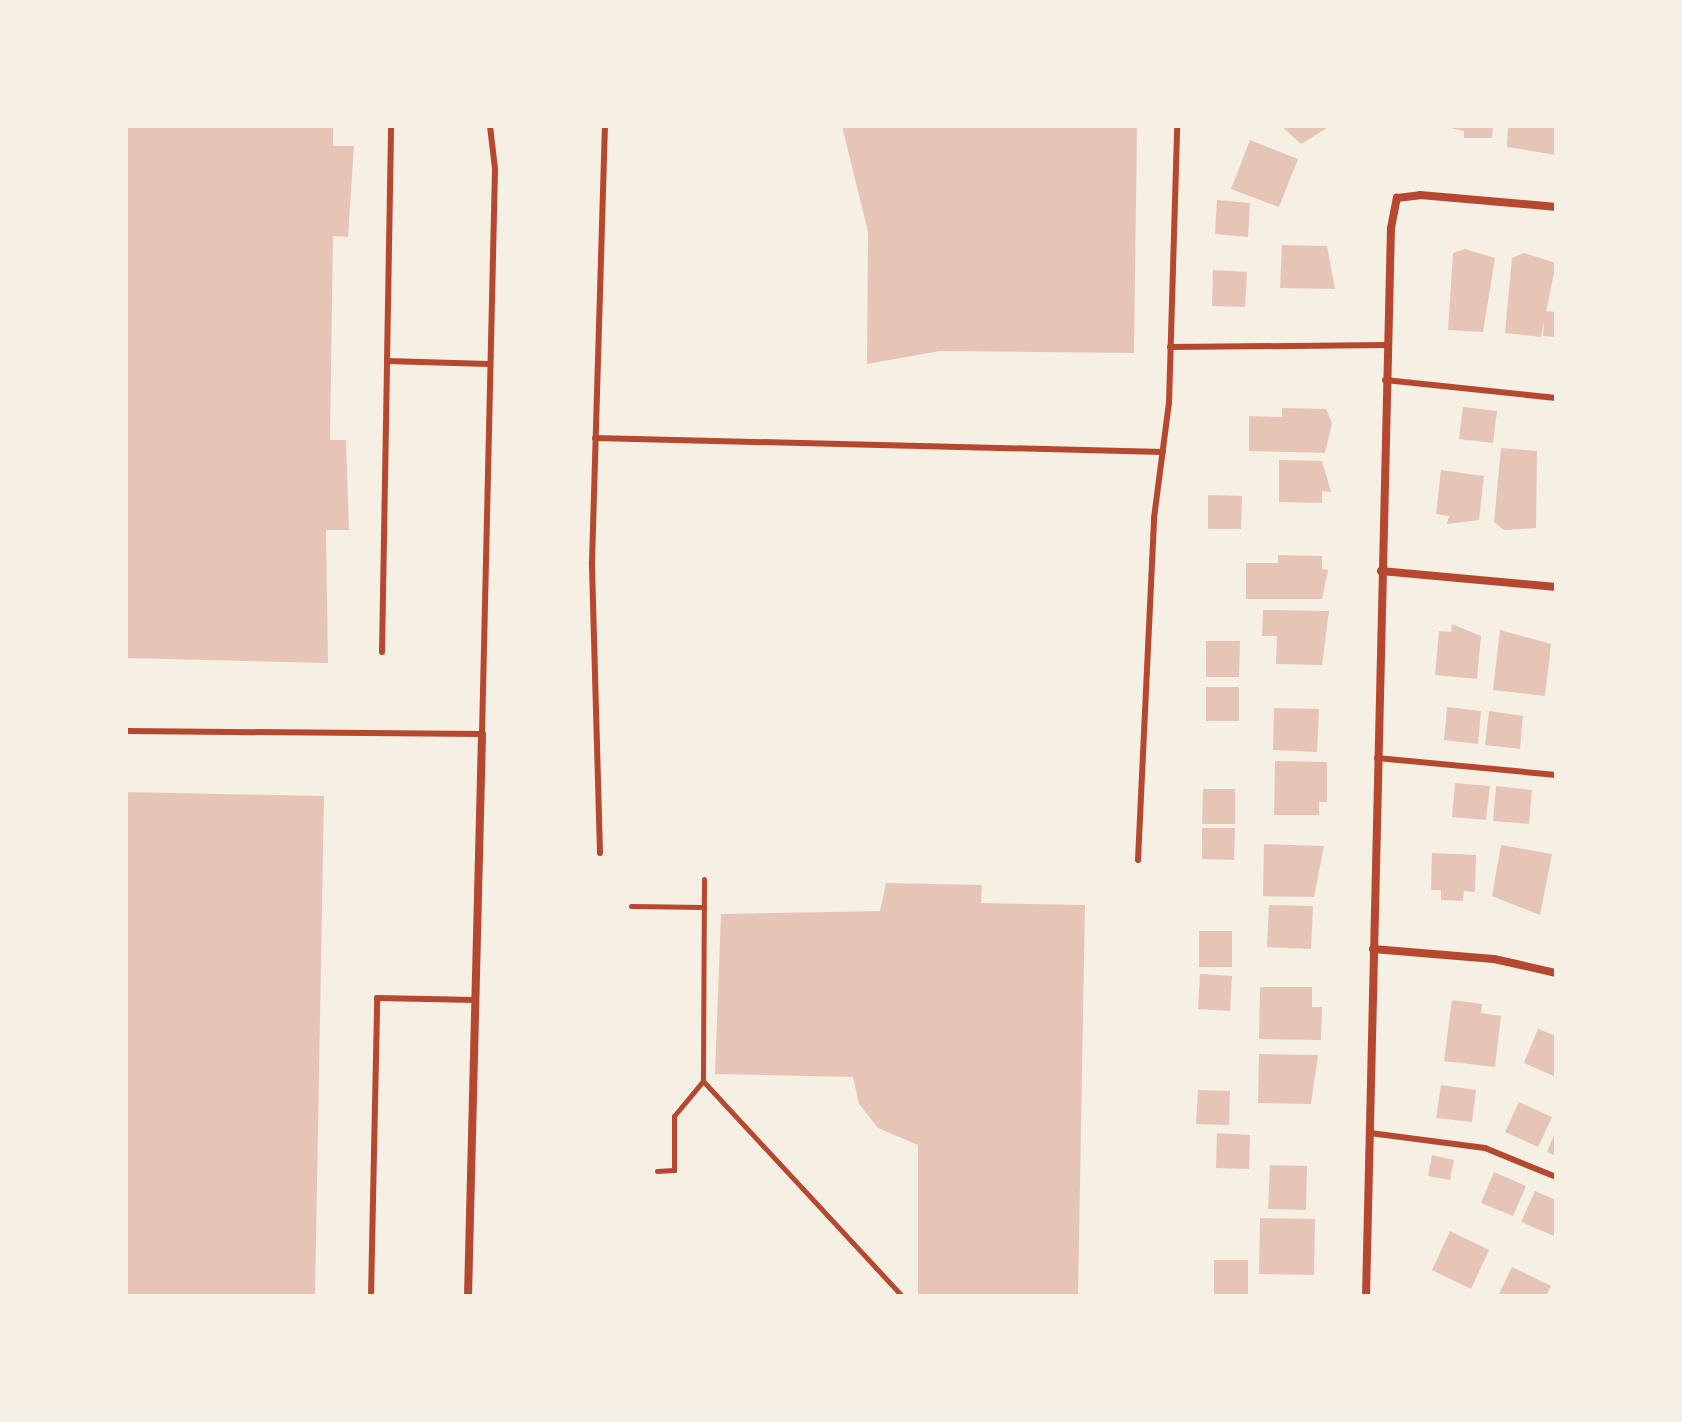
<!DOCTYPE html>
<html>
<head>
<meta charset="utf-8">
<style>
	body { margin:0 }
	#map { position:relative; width:1682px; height:1422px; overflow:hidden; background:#f6efe4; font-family:"Times New Roman",serif }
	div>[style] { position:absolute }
	.building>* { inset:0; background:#e6c5b7 }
	.path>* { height:5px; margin:-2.5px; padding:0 2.5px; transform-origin:2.5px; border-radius:2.5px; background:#b5482f }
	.service>* { height:6px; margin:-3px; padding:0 3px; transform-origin:3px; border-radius:3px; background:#b5482f }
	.minor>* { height:8px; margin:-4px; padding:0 4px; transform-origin:4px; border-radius:4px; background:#b5482f }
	span { translate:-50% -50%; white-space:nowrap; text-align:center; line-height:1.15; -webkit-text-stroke:8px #f6efe4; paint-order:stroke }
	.frame { position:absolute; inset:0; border:128px solid #f6efe4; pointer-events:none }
</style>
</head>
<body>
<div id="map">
	<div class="building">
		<i style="clip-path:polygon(126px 126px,333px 126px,333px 146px,354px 146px,348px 237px,333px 236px,330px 440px,346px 440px,349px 530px,326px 530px,328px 663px,126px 658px)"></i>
		<i style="clip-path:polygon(842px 126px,1137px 126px,1134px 353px,940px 351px,867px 364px,868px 232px)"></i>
		<i style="clip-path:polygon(1281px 126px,1330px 126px,1301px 144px)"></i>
		<i style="clip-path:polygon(1442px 126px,1493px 126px,1492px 138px,1464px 138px,1464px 131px)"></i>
		<i style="clip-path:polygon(1508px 126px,1556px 126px,1556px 155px,1507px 147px)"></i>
		<i style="clip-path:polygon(1250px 140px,1298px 159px,1279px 207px,1231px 189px)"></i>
		<i style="clip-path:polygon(1217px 200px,1250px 203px,1248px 237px,1215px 234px)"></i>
		<i style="clip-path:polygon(1282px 245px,1327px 246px,1335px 289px,1280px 288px)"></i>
		<i style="clip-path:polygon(1465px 249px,1495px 258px,1483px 332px,1448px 330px,1453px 253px)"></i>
		<i style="clip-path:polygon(1524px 253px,1556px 263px,1541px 337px,1505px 333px,1512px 258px)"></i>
		<i style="clip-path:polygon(1213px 270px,1247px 272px,1245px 307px,1212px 306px)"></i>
		<i style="clip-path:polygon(1545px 311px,1556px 312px,1556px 337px,1543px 336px)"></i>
		<i style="clip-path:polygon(1463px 407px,1497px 411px,1493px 443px,1459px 439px)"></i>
		<i style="clip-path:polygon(1282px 408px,1326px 409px,1332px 423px,1325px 453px,1249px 451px,1249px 416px,1282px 417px)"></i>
		<i style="clip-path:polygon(1501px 448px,1537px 451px,1536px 528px,1504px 530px,1494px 522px)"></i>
		<i style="clip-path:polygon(1279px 460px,1322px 461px,1331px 492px,1322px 491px,1322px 503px,1279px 502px)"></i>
		<i style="clip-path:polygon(1441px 470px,1484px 476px,1479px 520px,1447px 524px,1449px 516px,1436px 514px)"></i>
		<i style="clip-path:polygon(1208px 495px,1242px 496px,1241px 529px,1208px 529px)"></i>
		<i style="clip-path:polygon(1278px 555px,1322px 556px,1322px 569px,1328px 570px,1322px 599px,1246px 599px,1246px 563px,1278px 563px)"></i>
		<i style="clip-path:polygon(1263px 610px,1329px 611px,1322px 665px,1276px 664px,1277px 636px,1262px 636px)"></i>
		<i style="clip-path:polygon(1452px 624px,1481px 636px,1477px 679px,1435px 675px,1439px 631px,1451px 632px)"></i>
		<i style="clip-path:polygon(1500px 630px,1551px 644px,1545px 696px,1493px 690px)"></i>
		<i style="clip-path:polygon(1206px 641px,1240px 641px,1239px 677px,1206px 677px)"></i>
		<i style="clip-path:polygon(1206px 687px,1239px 687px,1239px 721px,1206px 721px)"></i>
		<i style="clip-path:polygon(1447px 707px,1481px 711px,1478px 744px,1444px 740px)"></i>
		<i style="clip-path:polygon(1274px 708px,1319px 709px,1317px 752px,1273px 750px)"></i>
		<i style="clip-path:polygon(1489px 711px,1523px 716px,1520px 749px,1485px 745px)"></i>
		<i style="clip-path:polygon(1275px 761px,1327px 762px,1327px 802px,1319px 802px,1319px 815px,1274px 815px)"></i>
		<i style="clip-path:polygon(1455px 783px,1490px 786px,1486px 820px,1452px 817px)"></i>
		<i style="clip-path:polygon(1496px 786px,1532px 790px,1529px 824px,1493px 821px)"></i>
		<i style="clip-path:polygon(1203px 789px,1235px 789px,1235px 824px,1202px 824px)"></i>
		<i style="clip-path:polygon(126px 792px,324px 796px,315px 1296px,126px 1296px)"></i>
		<i style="clip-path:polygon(1202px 828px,1235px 828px,1234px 860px,1202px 859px)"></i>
		<i style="clip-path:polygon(1264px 844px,1324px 846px,1314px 897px,1263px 896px)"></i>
		<i style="clip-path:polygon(1501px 845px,1552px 854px,1540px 915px,1492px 896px)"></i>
		<i style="clip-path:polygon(1432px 853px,1476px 855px,1475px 892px,1464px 891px,1463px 901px,1441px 900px,1441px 890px,1431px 890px)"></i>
		<i style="clip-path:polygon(886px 883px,982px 885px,981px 903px,1085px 905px,1078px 1296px,918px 1296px,918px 1145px,878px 1128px,859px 1104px,853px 1077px,715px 1074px,721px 914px,880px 911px)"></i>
		<i style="clip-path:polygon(1269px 905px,1313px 906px,1311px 949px,1267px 947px)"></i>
		<i style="clip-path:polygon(1199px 931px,1232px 931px,1232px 967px,1199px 967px)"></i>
		<i style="clip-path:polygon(1200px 974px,1232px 976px,1230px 1011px,1198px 1009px)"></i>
		<i style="clip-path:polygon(1260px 987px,1312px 987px,1312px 1007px,1322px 1007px,1321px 1040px,1259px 1039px)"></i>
		<i style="clip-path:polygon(1452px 1000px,1482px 1004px,1481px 1013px,1501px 1016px,1495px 1067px,1444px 1061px)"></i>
		<i style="clip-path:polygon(1538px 1029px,1556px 1036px,1556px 1077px,1524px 1063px)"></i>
		<i style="clip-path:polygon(1259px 1054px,1318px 1055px,1311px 1104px,1258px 1103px)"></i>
		<i style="clip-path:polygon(1441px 1085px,1476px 1090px,1472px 1122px,1436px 1118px)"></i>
		<i style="clip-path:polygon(1198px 1090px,1230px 1091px,1229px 1125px,1196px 1124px)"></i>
		<i style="clip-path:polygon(1519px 1102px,1552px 1117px,1538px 1147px,1505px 1132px)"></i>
		<i style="clip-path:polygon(1556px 1130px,1556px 1156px,1547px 1152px)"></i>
		<i style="clip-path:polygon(1217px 1133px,1250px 1135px,1249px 1169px,1216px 1168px)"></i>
		<i style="clip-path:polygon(1432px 1155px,1454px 1160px,1450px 1180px,1428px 1176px)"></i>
		<i style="clip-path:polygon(1270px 1165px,1307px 1166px,1306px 1210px,1268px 1209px)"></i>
		<i style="clip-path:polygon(1494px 1172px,1526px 1186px,1513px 1216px,1481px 1203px)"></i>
		<i style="clip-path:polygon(1535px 1191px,1556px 1200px,1554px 1236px,1521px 1222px)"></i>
		<i style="clip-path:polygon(1260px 1218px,1315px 1219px,1314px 1275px,1259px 1274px)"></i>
		<i style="clip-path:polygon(1450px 1231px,1489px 1250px,1471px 1289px,1432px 1270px)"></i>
		<i style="clip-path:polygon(1214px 1260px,1248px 1260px,1248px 1295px,1214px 1295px)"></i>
		<i style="clip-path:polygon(1512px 1267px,1551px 1286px,1546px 1296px,1498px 1296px)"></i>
	</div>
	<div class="path">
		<i style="left:704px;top:879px;width:202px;rotate:90.3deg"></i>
		<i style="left:703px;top:1081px;width:293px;rotate:47.2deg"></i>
		<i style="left:631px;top:906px;width:73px;rotate:0.8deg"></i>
		<i style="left:657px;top:1171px;width:17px;rotate:-3deg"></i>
		<i style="left:674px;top:1170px;width:54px;rotate:-90deg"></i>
		<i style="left:674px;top:1116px;width:45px;rotate:-50.4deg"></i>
	</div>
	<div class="service">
		<i style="left:1170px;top:347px;width:216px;rotate:-0.5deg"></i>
		<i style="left:387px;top:361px;width:235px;rotate:-89deg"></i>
		<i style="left:1385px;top:380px;width:172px;rotate:6deg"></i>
		<i style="left:595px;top:438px;width:568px;rotate:1.41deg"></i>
		<i style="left:382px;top:652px;width:291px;rotate:-89deg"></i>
		<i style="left:387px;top:361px;width:101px;rotate:1.7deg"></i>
		<i style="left:126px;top:731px;width:356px;rotate:0.5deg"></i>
		<i style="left:482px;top:734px;width:565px;rotate:-88.68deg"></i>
		<i style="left:495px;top:169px;width:43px;rotate:-96.6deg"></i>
		<i style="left:1377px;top:758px;width:180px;rotate:5.4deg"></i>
		<i style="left:600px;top:853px;width:291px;rotate:-91.6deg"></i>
		<i style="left:592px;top:562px;width:436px;rotate:-88.3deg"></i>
		<i style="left:1138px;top:860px;width:342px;rotate:-87.3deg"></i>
		<i style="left:1154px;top:518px;width:116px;rotate:-82.6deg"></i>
		<i style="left:1169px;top:403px;width:277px;rotate:-88.3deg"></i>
		<i style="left:1370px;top:1133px;width:116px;rotate:7.4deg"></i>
		<i style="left:1485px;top:1148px;width:77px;rotate:22.2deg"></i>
		<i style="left:371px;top:1296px;width:298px;rotate:-88.8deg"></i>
		<i style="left:377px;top:998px;width:98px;rotate:1.2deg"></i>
	</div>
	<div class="minor">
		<i style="left:1381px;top:571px;width:176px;rotate:5.2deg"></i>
		<i style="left:1373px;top:949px;width:121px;rotate:4.7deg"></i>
		<i style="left:1494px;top:959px;width:64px;rotate:12.7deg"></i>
		<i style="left:468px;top:1296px;width:562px;rotate:-88.57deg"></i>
		<i style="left:1366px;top:1296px;width:1068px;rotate:-88.66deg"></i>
		<i style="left:1391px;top:228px;width:31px;rotate:-79deg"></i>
		<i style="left:1397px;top:198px;width:23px;rotate:-7deg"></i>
		<i style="left:1420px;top:195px;width:137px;rotate:5deg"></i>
	</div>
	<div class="frame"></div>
</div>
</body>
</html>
